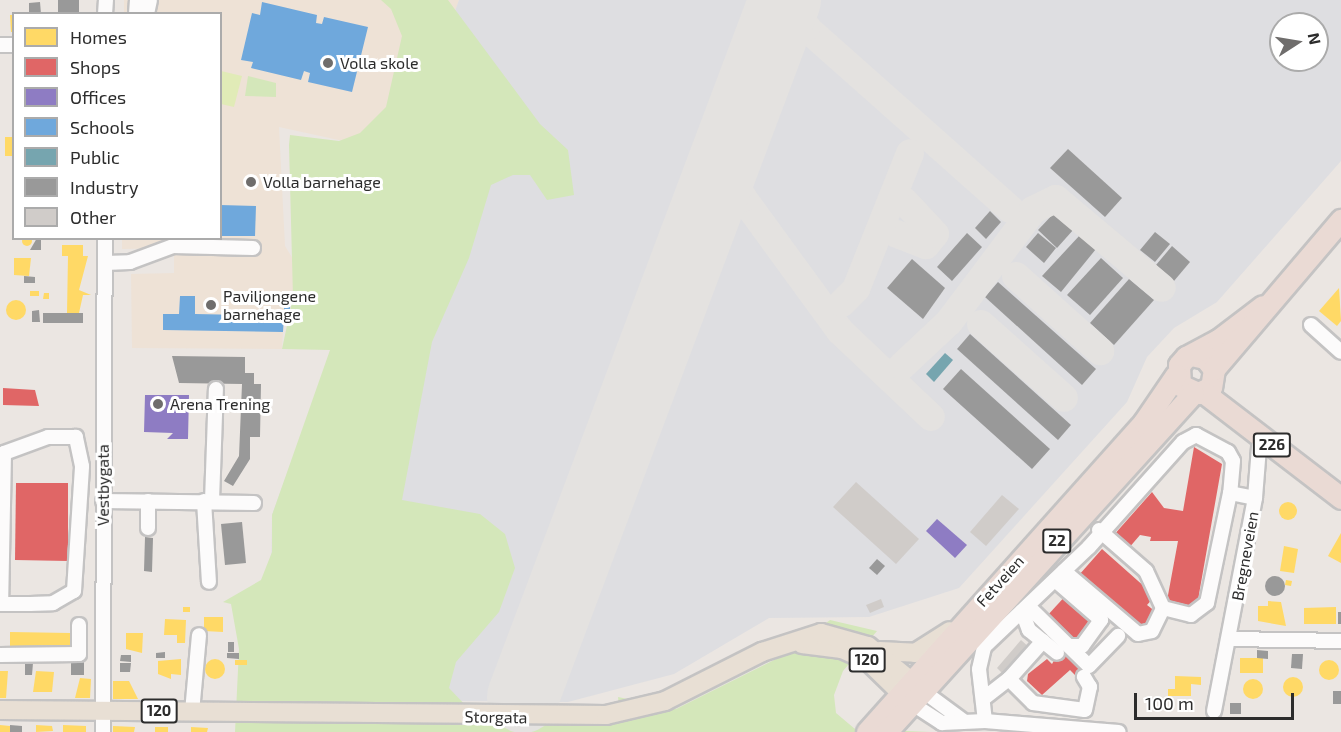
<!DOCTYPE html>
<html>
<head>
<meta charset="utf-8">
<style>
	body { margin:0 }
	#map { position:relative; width:1341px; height:732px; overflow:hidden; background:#ebe6e2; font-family:"Exo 2",sans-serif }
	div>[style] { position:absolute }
	.education>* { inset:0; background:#eee2d6 }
	.airport>* { inset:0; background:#dedee1 }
	.green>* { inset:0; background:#d4e7ba }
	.pitch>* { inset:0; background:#e1ebb7 }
	.homes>* { inset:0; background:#ffd966 }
	.round { border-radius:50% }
	.shops>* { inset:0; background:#e06666 }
	.offices>* { inset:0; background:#8e7cc3 }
	.schools>* { inset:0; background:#6fa8dc }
	.public>* { inset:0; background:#76a5af }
	.industry>* { inset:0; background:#999 }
	.taxiway>* { height:28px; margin:-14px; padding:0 14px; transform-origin:14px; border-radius:14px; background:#e4e2e0 }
	.runway>* { height:72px; margin:-36px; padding:0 36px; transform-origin:36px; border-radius:36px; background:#e4e2e0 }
	.building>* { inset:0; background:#d0ccc9 }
	.roads { filter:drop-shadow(2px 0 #c4c3c3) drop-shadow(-2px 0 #c4c3c3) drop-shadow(0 2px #c4c3c3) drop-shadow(0 -2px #c4c3c3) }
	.minor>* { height:14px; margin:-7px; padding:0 7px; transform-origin:7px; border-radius:7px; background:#fcfbfb }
	.major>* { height:18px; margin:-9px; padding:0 9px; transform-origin:9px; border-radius:9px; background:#e8dfd4 }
	.highway>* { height:21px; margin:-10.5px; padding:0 10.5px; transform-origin:10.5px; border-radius:10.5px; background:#eadad4 }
	.dots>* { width:16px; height:16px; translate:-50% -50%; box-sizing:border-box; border:3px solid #fff; border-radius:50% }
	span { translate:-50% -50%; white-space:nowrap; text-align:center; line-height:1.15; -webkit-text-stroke:6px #fff; paint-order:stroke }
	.shield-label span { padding:2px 4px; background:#fff; border:2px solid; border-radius:4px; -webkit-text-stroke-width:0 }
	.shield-label { font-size:15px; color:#2c2c2c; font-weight:700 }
	.poi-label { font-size:16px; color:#2c2c2c }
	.left { translate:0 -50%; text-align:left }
	.street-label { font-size:16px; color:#2c2c2c }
	.legend { position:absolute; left:12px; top:12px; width:210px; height:228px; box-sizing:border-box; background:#fff; border:2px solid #ababab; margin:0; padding:8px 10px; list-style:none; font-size:18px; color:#2c2c2c }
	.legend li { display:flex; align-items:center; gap:12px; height:30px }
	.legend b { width:30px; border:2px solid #ababab }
	.north { position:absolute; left:1269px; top:12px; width:60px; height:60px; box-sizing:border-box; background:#fff; border:2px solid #ababab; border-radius:50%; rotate:78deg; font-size:16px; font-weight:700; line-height:24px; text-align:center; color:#2c2c2c }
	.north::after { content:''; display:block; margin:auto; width:21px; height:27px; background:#6f6d6c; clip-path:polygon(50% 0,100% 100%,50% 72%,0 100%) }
	.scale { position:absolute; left:1134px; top:693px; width:160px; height:27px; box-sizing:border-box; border:3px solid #2c2c2c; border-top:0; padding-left:8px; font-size:18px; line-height:21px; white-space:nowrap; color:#2c2c2c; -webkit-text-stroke:4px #fff; paint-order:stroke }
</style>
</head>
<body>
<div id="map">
	<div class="education">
		<i style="clip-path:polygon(124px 0,459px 0,403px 154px,279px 127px,285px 246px,293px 259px,293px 297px,284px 314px,282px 349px,132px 348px,131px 274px,174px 273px,174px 248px,122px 249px,122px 239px,220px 238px,220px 14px,124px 13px)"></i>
	</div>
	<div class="airport">
		<i style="clip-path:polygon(evenodd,459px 0,1341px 0,1341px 161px,1217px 302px,1174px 328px,1147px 357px,1127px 402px,959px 588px,869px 617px,769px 618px,674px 674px,568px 702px,270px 699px,272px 515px,459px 0,1281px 24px,1317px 24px,1317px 60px,1281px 60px,1281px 24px)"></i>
	</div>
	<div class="green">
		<i style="clip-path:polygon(381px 0,448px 0,540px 124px,568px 150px,574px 195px,547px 200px,530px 175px,513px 175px,491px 185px,469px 258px,432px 342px,402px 500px,480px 514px,505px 534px,515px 568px,499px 612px,456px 662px,449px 688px,469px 709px,621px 721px,618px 697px,676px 709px,782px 656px,830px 620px,877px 631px,843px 671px,834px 695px,836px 713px,855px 729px,931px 732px,235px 732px,239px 649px,231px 604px,223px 602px,261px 580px,272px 552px,272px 515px,330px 350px,282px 349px,293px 297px,289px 145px,290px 135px,339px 141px,360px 133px,386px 107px,402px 36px,391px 9px)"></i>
		<i style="clip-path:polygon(248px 76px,276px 83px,276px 97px,245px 96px)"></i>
	</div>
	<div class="pitch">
		<i style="clip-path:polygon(221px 71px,242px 76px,234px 107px,221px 104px)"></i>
	</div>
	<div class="homes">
		<i style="clip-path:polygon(10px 15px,14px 15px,14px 32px,11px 32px)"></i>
		<i style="clip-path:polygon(5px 137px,14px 137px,14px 156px,5px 156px)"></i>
		<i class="round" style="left:22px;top:236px;width:10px;height:10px"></i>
		<i style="clip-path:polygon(62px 245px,83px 245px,83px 256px,88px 256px,79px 290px,91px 295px,83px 295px,79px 313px,67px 313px,68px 256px,62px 256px)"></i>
		<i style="clip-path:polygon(14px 258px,31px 258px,29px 276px,14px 275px)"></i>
		<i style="clip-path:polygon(1339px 288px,1341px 321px,1337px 326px,1319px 311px)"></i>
		<i style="clip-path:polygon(30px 291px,39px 291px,39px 296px,30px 296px)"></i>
		<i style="clip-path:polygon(44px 293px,49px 293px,49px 299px,43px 299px)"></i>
		<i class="round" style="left:6px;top:300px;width:20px;height:20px"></i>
		<i class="round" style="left:1279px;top:502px;width:18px;height:18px"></i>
		<i style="clip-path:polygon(1341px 533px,1341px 563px,1328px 556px)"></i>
		<i style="clip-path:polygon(1284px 546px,1298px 549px,1294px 573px,1280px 571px)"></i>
		<i style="clip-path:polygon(1286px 580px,1292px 581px,1291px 586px,1285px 585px)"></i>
		<i style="clip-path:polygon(1268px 601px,1281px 602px,1286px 626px,1258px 621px,1258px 606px,1268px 606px)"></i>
		<i style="clip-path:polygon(183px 607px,190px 607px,190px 612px,183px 612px)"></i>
		<i style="clip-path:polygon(1336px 607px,1336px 624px,1304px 624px,1304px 608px)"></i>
		<i style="clip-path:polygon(204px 617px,223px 617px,223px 632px,204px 631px)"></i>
		<i style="clip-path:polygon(165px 619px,186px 620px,185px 643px,177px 643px,177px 635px,164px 635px)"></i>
		<i style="clip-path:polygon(10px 632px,70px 633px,70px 650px,10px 650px)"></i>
		<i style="clip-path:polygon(126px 633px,143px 633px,142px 653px,126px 649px)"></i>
		<i style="clip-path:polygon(1240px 658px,1263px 658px,1263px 673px,1240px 673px)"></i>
		<i class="round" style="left:205px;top:659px;width:20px;height:20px"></i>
		<i style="clip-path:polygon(181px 659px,181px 675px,171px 674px,171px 679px,158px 674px,158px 661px)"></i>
		<i style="clip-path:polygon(235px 660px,247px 660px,247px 665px,235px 665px)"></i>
		<i class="round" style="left:1319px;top:660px;width:20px;height:20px"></i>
		<i style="clip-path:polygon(0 671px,8px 671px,6px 698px,0 698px)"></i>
		<i style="clip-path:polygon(36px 671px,54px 672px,52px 692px,33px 692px)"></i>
		<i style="clip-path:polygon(1175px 676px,1201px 677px,1201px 685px,1191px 684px,1191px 696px,1168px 696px,1168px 689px,1175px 689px)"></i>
		<i class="round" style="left:1283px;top:677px;width:20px;height:20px"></i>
		<i style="clip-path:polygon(80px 678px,91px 679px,90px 698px,75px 698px)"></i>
		<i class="round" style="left:1243px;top:679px;width:20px;height:20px"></i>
		<i style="clip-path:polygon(113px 681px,129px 681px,138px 699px,113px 699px)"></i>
		<i style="clip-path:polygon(0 725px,10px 726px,10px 732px,0 732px)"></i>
		<i style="clip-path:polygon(36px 725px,52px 726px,53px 731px,36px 732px)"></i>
		<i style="clip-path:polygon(63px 725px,86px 726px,86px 732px,63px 732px)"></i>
		<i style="clip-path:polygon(113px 726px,135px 727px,134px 732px,113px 732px)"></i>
		<i style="clip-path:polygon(155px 727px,168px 727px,168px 732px,155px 732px)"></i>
		<i style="clip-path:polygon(191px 727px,208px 728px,207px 732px,191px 732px)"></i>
	</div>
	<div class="shops">
		<i style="clip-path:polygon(3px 388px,35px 390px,39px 406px,3px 405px)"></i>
		<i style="clip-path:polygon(1194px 447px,1222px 464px,1196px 611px,1166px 606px,1178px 541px,1150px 541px,1151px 537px,1140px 535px,1128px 549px,1113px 536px,1152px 492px,1164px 508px,1183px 511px)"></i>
		<i style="clip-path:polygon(16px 483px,68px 483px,68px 561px,15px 560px)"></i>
		<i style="clip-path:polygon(1102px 549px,1155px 596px,1147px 605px,1156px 612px,1140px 630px,1079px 575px)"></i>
		<i style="clip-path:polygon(1068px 593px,1100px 621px,1079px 645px,1047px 616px)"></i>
		<i style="clip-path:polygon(1060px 650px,1087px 674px,1081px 681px,1070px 670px,1042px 695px,1027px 681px,1028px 674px,1047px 659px,1052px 664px)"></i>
	</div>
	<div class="offices">
		<i style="clip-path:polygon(145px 395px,189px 395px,188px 439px,167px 439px,173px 433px,144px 432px)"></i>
		<i style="clip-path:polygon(937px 519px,967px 545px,955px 558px,926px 531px)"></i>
	</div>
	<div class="schools">
		<i style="clip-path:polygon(262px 2px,317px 15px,316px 23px,322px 24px,324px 17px,368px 27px,352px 92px,308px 82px,310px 73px,304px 71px,301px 80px,251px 68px,253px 62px,241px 60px,252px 13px,260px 15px)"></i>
		<i style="clip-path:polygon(220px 205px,256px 206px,255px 236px,220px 236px)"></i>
		<i style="clip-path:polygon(180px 296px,195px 296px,195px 314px,284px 316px,283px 332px,163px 330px,163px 314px,179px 314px)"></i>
		<i style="clip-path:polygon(284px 297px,290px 297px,290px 314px,284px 314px)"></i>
	</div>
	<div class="public">
		<i style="clip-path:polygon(945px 353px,953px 360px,934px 382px,926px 374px)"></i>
	</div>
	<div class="industry">
		<i style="clip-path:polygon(58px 0,79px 0,79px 14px,58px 14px)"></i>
		<i style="clip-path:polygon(40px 2px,41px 14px,29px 14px,29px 3px)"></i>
		<i style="clip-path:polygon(1068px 149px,1122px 198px,1105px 217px,1050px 168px)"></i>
		<i style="clip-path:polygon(990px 211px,1001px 222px,986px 239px,975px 228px)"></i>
		<i style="clip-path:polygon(1055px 212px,1074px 229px,1057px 248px,1038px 230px)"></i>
		<i style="clip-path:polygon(1155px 232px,1170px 244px,1155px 262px,1140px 250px)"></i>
		<i style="clip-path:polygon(967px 233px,982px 247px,952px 281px,937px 267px)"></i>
		<i style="clip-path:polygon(1038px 233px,1056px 248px,1044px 263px,1026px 247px)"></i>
		<i style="clip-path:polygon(1080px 235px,1096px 249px,1061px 292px,1042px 276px)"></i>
		<i style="clip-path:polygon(37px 238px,41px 238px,41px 250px,30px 250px)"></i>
		<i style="clip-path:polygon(1172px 246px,1190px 262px,1174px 281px,1156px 265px)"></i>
		<i style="clip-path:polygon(1101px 258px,1123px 278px,1090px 315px,1067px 295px)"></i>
		<i style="clip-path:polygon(912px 259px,945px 288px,923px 319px,887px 288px)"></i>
		<i style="clip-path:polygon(24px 276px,35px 277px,35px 283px,24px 283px)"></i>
		<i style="clip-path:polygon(1129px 279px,1154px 300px,1114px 345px,1090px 323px)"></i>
		<i style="clip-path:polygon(998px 282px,1096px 369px,1082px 385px,985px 297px)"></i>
		<i style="clip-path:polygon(39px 310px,40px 322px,32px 322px,32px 311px)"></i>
		<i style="clip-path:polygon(43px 313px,83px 313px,83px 323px,43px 323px)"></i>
		<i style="clip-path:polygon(970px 334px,1071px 425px,1058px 440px,957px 349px)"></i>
		<i style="clip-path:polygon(172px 356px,245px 357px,245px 373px,254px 373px,254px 384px,261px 384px,260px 437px,250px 437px,250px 459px,233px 486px,224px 481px,239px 456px,242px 384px,179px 383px)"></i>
		<i style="clip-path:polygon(961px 369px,1050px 449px,1032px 469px,943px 389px)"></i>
		<i style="clip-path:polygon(242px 522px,246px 563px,225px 565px,221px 524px)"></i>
		<i style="clip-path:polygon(145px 537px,153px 538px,152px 572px,144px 571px)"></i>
		<i style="clip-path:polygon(877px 559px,885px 566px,877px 575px,869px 568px)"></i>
		<i class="round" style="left:1265px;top:576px;width:20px;height:20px"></i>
		<i style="clip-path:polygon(1338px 612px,1341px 612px,1341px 624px,1338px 624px)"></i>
		<i style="clip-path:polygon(228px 642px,234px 642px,234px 652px,228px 652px)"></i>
		<i style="clip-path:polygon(1257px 650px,1268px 651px,1268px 659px,1257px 658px)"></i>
		<i style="clip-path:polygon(165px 652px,165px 658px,156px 658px,156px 653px)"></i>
		<i style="clip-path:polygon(227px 653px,239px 653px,239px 659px,227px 658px)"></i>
		<i style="clip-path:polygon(1292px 654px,1303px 654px,1302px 669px,1291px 668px)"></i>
		<i style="clip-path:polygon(121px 655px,131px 655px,131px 662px,120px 661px)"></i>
		<i style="clip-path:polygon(25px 662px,33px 663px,32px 675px,25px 675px)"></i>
		<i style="clip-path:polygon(71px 662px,84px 662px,84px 675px,71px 675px)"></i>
		<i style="clip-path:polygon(120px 663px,131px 663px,130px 672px,120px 672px)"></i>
		<i style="clip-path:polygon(1333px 691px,1341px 691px,1341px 704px,1333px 704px)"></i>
		<i style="clip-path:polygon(1230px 703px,1241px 703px,1241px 714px,1230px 714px)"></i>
		<i style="clip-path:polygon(10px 725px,22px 726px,22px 732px,10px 732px)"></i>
	</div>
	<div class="taxiway">
		<i style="left:789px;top:0;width:18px;rotate:74deg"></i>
		<i style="left:794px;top:17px;width:289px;rotate:41.6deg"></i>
		<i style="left:768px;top:46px;width:32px;rotate:-44deg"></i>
		<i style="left:791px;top:24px;width:16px;rotate:11deg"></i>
		<i style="left:743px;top:198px;width:165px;rotate:53.9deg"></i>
		<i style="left:840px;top:331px;width:125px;rotate:43.4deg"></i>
		<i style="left:707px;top:207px;width:28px;rotate:-38deg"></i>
		<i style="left:729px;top:190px;width:16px;rotate:30deg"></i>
		<i style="left:743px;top:198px;width:35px;rotate:-119deg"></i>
		<i style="left:726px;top:167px;width:20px;rotate:-81deg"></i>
		<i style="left:897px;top:234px;width:31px;rotate:21deg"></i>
		<i style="left:926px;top:245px;width:14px;rotate:-51deg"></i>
		<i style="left:935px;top:234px;width:45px;rotate:-133.2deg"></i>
		<i style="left:1016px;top:276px;width:113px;rotate:41.8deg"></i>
		<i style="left:842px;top:303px;width:20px;rotate:-45deg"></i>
		<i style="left:856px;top:289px;width:146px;rotate:-68.3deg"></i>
		<i style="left:981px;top:324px;width:111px;rotate:41.7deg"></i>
		<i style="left:902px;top:366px;width:64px;rotate:-43.1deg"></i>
		<i style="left:949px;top:322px;width:140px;rotate:-53.1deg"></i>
		<i style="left:1033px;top:210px;width:25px;rotate:-26deg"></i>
		<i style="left:1056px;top:199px;width:138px;rotate:40deg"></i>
	</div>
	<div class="runway">
		<i style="left:523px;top:697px;width:745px;rotate:-69.4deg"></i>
	</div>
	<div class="building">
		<i style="clip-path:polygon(856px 482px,919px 539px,896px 564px,833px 507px)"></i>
		<i style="clip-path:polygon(1002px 495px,1019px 509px,986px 546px,970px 532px)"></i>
		<i style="clip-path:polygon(881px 599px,884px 607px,870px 613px,866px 605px)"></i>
		<i style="clip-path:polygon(1021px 640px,1030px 648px,1005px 676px,997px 668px)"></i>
	</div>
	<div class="roads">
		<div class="minor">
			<i style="left:105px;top:14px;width:14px;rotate:-86deg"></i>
			<i style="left:136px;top:14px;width:14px;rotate:-86deg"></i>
			<i style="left:147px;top:14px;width:14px;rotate:-78deg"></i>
			<i style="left:0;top:45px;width:14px"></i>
			<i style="left:105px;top:263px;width:25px;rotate:-2deg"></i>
			<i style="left:130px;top:262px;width:46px;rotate:-20.4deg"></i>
			<i style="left:173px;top:246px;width:80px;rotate:1.4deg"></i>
			<i style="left:1311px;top:325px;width:40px;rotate:42deg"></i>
			<i style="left:103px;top:501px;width:151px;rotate:0.8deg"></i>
			<i style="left:148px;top:501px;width:27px;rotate:90deg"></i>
			<i style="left:204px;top:501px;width:81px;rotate:86.5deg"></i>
			<i style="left:212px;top:501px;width:112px;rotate:-88deg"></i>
			<i style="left:1099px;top:530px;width:62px;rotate:41.1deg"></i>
			<i style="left:1146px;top:571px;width:41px;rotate:65.3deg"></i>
			<i style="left:1163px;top:608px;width:29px;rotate:14deg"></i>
			<i style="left:1191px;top:615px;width:20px;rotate:-37deg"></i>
			<i style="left:1207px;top:603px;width:112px;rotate:-78.2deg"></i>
			<i style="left:1064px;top:571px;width:97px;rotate:40.4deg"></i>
			<i style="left:1138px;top:634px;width:14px;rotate:-12deg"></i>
			<i style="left:1152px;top:631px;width:25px;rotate:-64deg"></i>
			<i style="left:1055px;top:580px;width:61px;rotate:41deg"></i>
			<i style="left:1101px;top:620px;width:32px;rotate:126deg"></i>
			<i style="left:1082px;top:646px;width:13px;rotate:180deg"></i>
			<i style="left:0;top:604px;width:30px"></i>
			<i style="left:30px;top:604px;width:23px;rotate:-2deg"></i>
			<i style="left:53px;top:603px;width:24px;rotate:-30deg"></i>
			<i style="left:74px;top:591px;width:125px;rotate:-86.3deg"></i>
			<i style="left:82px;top:466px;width:30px;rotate:-102deg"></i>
			<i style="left:76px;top:437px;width:28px;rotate:180deg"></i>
			<i style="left:48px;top:437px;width:47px;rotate:160deg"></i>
			<i style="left:4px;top:453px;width:151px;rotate:91.1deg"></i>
			<i style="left:1029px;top:607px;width:84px;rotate:44.5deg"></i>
			<i style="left:1089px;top:666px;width:42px;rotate:-46deg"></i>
			<i style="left:1022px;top:611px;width:20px;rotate:70deg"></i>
			<i style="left:1029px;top:630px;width:36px;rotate:39deg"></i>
			<i style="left:1230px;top:639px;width:111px;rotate:1deg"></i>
			<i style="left:0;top:655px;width:79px;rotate:-0.7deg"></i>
			<i style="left:79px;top:654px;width:29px;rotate:-90deg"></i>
			<i style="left:1009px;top:679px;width:51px;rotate:-48.2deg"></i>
			<i style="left:923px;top:691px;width:49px;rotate:36.6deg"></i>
			<i style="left:983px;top:699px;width:33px;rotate:-38deg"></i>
			<i style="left:1009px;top:679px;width:34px;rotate:45deg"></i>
			<i style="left:1033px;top:703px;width:52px;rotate:7.7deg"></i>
			<i style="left:1085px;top:710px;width:24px;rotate:-78deg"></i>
			<i style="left:1090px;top:687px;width:12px;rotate:-121deg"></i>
			<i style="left:911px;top:703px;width:37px;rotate:33deg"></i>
			<i style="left:942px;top:723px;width:43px;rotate:-2.7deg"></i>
			<i style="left:985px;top:721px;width:134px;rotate:4.7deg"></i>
			<i style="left:1214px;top:711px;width:217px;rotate:-79.1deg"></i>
			<i style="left:1255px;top:498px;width:64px;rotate:-85.5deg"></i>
			<i style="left:192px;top:712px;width:77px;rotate:-84.8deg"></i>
			<i style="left:985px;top:721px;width:52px;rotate:-96.6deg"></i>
			<i style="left:979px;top:669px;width:23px;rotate:-77deg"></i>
			<i style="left:984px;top:647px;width:145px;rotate:-43.6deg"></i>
			<i style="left:1089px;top:547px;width:141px;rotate:-48.2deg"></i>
			<i style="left:1183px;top:442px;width:15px;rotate:-28deg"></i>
			<i style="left:1196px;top:435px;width:36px;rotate:28deg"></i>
			<i style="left:1228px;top:452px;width:10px;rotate:61deg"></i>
			<i style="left:1233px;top:461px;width:32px;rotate:95deg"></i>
			<i style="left:1230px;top:493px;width:25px;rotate:11deg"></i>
			<i style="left:103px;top:732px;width:494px;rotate:-89.8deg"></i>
		</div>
		<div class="major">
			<i style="left:802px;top:644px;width:40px;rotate:7.1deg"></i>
			<i style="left:842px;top:649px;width:27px;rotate:24deg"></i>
			<i style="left:867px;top:660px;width:60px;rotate:44.3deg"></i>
			<i style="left:880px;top:651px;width:35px;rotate:3deg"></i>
			<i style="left:915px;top:653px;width:41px;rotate:-32.2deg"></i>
			<i style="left:0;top:710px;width:606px;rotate:0.47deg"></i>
			<i style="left:606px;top:715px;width:61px;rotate:-13.3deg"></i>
			<i style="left:665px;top:701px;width:109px;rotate:-26.8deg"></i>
			<i style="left:762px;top:652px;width:62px;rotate:-17.9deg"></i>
			<i style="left:821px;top:633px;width:49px;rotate:15.5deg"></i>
			<i style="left:868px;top:646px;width:70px;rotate:39.2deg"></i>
		</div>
		<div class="highway">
			<i style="left:1191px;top:355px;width:14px;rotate:12deg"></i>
			<i style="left:1205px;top:358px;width:14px;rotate:51deg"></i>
			<i style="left:1214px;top:369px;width:18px;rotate:99deg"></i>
			<i style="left:1211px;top:387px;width:14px;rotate:155deg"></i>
			<i style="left:1198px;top:393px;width:20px;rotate:-156deg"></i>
			<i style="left:1180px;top:385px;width:20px;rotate:-93deg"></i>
			<i style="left:1179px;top:365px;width:11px;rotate:-49deg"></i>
			<i style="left:1186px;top:357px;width:36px;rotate:-28deg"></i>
			<i style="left:1218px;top:340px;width:56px;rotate:-37.1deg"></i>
			<i style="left:1214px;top:369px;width:196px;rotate:-49.6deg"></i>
			<i style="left:1203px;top:392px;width:174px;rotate:37.5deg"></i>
			<i style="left:867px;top:732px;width:416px;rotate:-48.2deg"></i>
			<i style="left:1144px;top:422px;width:57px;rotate:-55.8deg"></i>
			<i style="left:886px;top:732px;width:457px;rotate:-47.8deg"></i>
		</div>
	</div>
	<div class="dots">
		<i style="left:328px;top:63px;background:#6f6d6c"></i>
		<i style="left:251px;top:182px;background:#6f6d6c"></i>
		<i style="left:211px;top:305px;background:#6f6d6c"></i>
		<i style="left:158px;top:404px;background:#6f6d6c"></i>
	</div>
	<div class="shield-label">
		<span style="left:1272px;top:445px">226</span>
		<span style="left:1057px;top:541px">22</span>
		<span style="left:867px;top:660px">120</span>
		<span style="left:159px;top:711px">120</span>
	</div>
	<div class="poi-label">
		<span class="left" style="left:340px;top:63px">Volla skole</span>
		<span class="left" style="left:263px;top:182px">Volla barnehage</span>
		<span class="left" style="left:223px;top:305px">Paviljongene<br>barnehage</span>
		<span class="left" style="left:170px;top:404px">Arena Trening</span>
	</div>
	<div class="street-label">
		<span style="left:103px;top:485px;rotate:-90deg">Vestbygata</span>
		<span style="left:1245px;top:556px;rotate:-80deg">Bregneveien</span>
		<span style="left:1000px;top:581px;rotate:-48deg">Fetveien</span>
		<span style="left:496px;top:717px;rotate:1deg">Storgata</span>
	</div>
	<ul class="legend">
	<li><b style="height:16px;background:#ffd966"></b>Homes</li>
	<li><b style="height:16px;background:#e06666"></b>Shops</li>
	<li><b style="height:16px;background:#8e7cc3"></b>Offices</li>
	<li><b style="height:16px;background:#6fa8dc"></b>Schools</li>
	<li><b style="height:16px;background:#76a5af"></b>Public</li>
	<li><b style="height:16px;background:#999"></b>Industry</li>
	<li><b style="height:16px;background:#d0ccc9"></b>Other</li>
	</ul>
	<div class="north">N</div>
	<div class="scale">100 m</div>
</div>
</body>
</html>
